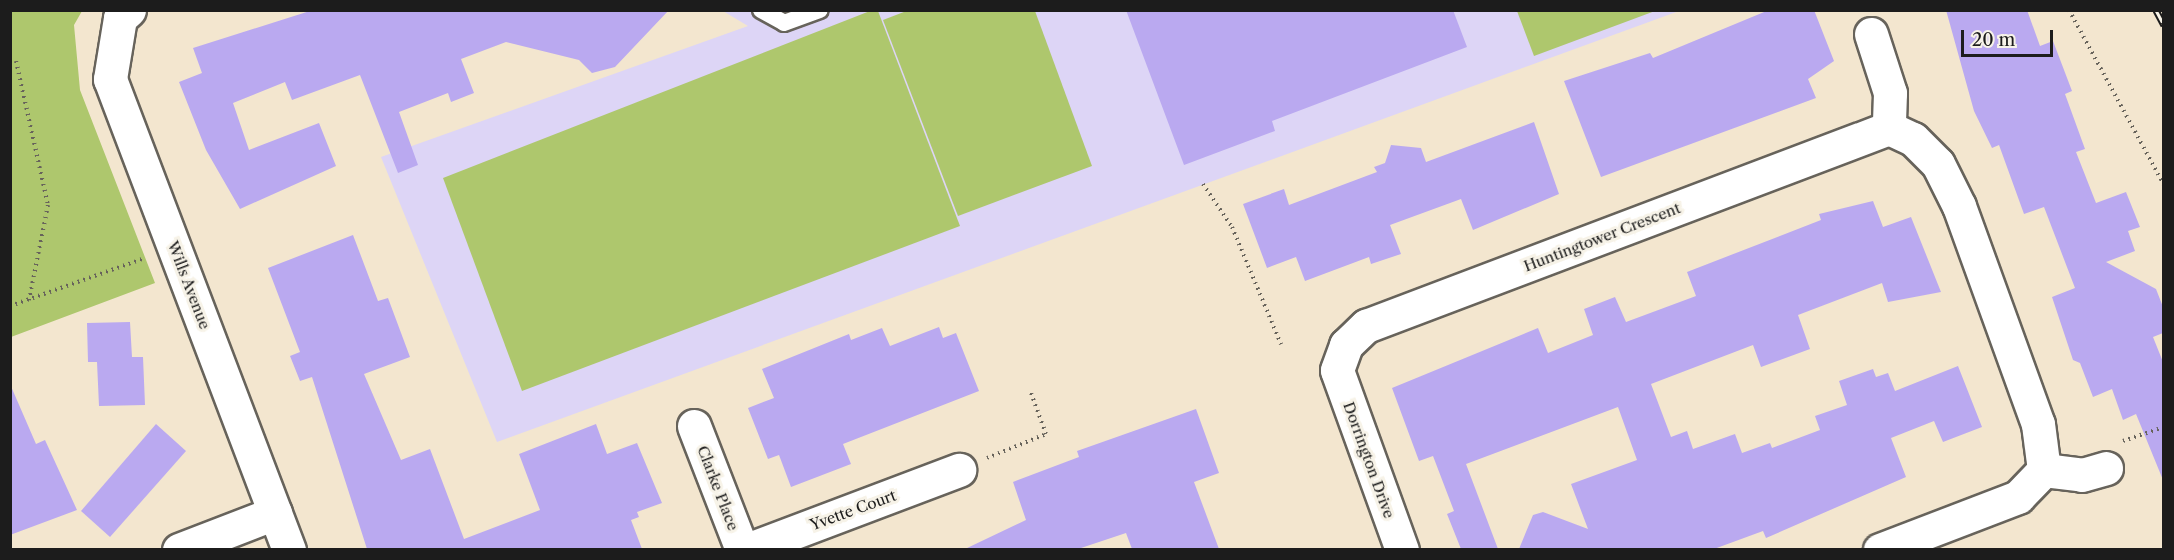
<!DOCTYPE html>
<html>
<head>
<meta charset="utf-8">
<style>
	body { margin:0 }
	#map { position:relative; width:2174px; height:560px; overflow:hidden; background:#f3e6cf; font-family:"Libre Caslon Text",serif }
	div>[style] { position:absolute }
	.built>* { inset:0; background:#ddd5f6 }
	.green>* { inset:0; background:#aec76d }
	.building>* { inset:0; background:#baa9f0 }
	.path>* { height:4px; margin-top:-2px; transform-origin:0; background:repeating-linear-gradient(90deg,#67635b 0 1.5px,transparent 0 6px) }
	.roads { filter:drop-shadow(2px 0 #67635b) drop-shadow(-2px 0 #67635b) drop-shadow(0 2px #67635b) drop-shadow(0 -2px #67635b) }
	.lane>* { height:16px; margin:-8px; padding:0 8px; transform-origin:8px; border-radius:8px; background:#fff }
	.street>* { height:33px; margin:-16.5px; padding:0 16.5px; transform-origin:16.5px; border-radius:16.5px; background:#fff }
	.rail>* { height:7px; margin-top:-3.5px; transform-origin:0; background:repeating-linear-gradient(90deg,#f7f3e8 0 14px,#1c1c1c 0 28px); box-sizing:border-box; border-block:2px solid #1c1c1c }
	span { translate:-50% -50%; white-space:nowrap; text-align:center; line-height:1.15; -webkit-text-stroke:6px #f7f3e8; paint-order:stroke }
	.street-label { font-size:15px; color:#1c1c1c }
	.frame { position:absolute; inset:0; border:12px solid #1c1c1c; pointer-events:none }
	.scale { position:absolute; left:1961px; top:30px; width:92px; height:27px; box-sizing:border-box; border:3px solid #1c1c1c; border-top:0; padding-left:8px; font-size:18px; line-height:21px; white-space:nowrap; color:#1c1c1c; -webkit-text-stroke:4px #f7f3e8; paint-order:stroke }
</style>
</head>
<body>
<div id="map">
	<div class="built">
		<i style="clip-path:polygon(723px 11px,1679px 11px,497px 442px,381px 157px,748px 26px)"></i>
	</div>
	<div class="green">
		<i style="clip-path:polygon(11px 10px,82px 11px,74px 25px,80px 90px,155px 283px,11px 337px)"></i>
		<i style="clip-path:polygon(909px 10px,1035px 11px,1092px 166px,958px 216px,883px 20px)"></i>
		<i style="clip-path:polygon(870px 11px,878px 11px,960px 226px,522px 391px,443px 178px)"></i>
		<i style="clip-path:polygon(1517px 11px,1655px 11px,1534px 56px)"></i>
	</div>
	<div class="building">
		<i style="clip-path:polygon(313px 10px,669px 10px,615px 67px,592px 73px,579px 60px,506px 42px,461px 59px,474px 93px,451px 102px,448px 93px,399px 112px,418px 165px,398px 173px,360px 75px,292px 100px,285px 82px,233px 103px,249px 150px,319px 123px,336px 166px,240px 209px,206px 150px,179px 82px,202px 73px,193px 48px)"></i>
		<i style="clip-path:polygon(1126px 10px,1453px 10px,1467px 47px,1272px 121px,1275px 131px,1184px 165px)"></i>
		<i style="clip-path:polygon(1769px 10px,1814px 10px,1834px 61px,1808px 79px,1816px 98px,1601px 177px,1564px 81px,1650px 53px,1653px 58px)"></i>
		<i style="clip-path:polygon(1946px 10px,2027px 10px,2040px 46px,2053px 41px,2072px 91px,2065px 94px,2085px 149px,2076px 152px,2096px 203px,2126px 192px,2140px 227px,2128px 231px,2135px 251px,2106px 262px,2156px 289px,2163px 307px,2163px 333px,2153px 337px,2163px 362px,2163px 480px,2136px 414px,2123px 420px,2112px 389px,2093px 397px,2080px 363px,2073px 360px,2052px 297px,2075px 288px,2044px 207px,2024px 214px,1999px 145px,1992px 148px,1974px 111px)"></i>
		<i style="clip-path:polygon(1534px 122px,1559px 194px,1473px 230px,1461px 199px,1390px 225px,1401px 254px,1371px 264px,1369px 257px,1305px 281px,1296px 257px,1267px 268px,1243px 204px,1284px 189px,1289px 205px,1377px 172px,1374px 167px,1385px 163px,1391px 145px,1421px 148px,1426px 162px)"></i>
		<i style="clip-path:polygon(1873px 201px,1883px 227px,1911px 217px,1941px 292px,1888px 302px,1882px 283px,1798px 315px,1810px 349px,1761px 367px,1753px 345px,1651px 384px,1671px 437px,1687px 431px,1693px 449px,1735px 434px,1742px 453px,1770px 443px,1772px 448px,1820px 430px,1815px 416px,1847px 405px,1839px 381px,1873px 369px,1876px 377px,1888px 373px,1895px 391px,1958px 366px,1982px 427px,1943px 442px,1934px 421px,1891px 438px,1906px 477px,1766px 538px,1763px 531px,1714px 549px,1519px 549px,1533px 515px,1543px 512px,1588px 529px,1571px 484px,1637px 460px,1618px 407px,1466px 464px,1498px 549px,1461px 549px,1447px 514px,1454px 511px,1433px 456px,1419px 461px,1392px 388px,1538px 328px,1548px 353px,1593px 335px,1584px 309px,1615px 297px,1626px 322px,1696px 296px,1687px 272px,1821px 220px,1819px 214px)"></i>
		<i style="clip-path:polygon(353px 235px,378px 301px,388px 298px,410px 357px,364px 374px,401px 460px,430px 449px,464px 539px,540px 510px,519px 454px,596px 424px,607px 454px,637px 443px,662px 503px,637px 512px,639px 517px,631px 520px,642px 549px,367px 549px,312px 377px,300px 381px,290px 356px,300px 352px,268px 268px)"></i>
		<i style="clip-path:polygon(130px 322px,132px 357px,143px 357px,145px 405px,99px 406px,97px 362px,88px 362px,87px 323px)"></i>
		<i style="clip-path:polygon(939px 327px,943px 338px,956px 333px,979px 391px,843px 444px,851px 464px,791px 487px,779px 455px,768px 459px,748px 408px,774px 398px,762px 369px,849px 334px,851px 340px,882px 328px,890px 346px)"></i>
		<i style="clip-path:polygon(10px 384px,36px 444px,45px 440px,77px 510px,10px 535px)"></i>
		<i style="clip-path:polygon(1196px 409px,1219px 473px,1194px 482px,1219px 549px,1132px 549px,1126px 533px,1078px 549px,965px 549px,1026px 520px,1013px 482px,1079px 457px,1077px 451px)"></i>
		<i style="clip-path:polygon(156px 424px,186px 451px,110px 537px,81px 511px)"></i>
	</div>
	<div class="path">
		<i style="left:2069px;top:10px;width:199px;rotate:61.5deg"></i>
		<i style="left:16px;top:61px;width:148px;rotate:77.5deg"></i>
		<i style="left:48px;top:205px;width:97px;rotate:101.3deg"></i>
		<i style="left:1203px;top:184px;width:52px;rotate:56deg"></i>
		<i style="left:1232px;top:227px;width:127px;rotate:67.3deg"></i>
		<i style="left:10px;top:306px;width:143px;rotate:-19.6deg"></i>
		<i style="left:2123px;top:441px;width:43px;rotate:-18.9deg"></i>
		<i style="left:987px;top:458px;width:64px;rotate:-22.1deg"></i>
		<i style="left:1046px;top:434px;width:44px;rotate:-110.1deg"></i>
	</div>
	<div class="roads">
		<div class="lane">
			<i style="left:761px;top:10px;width:26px;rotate:29deg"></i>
			<i style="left:784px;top:23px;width:38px;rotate:-20deg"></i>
		</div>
		<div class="street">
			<i style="left:129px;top:10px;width:12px;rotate:138deg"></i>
			<i style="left:120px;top:18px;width:62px;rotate:99.3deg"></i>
			<i style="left:110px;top:79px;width:504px;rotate:69.19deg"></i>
			<i style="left:1871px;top:34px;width:62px;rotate:72.1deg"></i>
			<i style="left:1890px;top:93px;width:35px;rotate:92deg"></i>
			<i style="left:694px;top:426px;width:133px;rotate:68.8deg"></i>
			<i style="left:2044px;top:470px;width:38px;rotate:7deg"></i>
			<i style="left:2082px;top:475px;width:25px;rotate:-16deg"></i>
			<i style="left:179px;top:550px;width:103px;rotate:-21.1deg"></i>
			<i style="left:747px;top:550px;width:227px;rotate:-20.7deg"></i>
			<i style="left:1402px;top:550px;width:191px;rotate:-109.9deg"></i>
			<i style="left:1337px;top:370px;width:27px;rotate:-70deg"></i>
			<i style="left:1346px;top:345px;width:28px;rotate:-44deg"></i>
			<i style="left:1366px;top:326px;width:559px;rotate:-20.74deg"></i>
			<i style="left:1889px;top:128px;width:26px;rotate:25deg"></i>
			<i style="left:1913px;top:139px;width:35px;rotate:45deg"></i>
			<i style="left:1938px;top:164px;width:47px;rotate:63.4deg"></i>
			<i style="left:1959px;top:206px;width:232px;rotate:70.1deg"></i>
			<i style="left:2038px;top:424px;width:46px;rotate:82.6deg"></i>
			<i style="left:2044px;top:470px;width:37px;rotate:134deg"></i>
			<i style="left:2018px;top:497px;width:148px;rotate:159deg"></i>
		</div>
	</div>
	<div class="rail">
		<i style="left:2156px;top:10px;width:17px;rotate:62deg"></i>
	</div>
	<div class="street-label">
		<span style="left:1602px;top:237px;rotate:-21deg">Huntingtower Crescent</span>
		<span style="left:189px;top:285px;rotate:69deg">Wills Avenue</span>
		<span style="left:1369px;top:460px;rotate:70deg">Dorrington Drive</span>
		<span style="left:718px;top:488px;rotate:69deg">Clarke Place</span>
		<span style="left:853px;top:510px;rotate:-20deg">Yvette Court</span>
	</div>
	<div class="frame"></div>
	<div class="scale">20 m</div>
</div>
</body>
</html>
